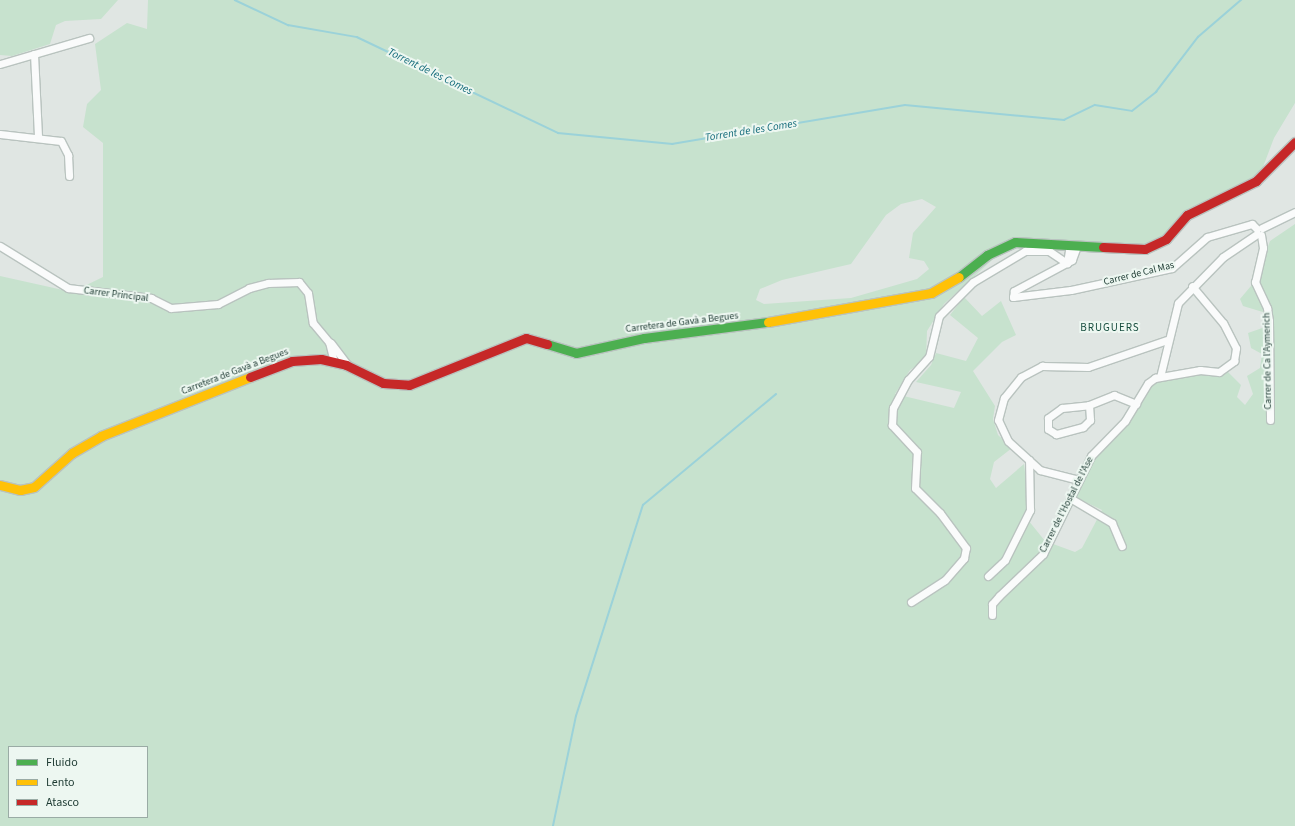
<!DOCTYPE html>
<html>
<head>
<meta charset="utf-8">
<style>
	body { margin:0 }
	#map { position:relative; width:1295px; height:826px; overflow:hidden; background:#e0e6e3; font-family:"Source Sans 3",sans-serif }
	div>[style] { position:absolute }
	.green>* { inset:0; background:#c7e2ce }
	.stream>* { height:1.5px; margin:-0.75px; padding:0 0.75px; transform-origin:0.75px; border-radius:0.75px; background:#9bd2d9 }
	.roads { filter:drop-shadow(1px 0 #b9c3bf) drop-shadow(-1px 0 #b9c3bf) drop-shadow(0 1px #b9c3bf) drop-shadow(0 -1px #b9c3bf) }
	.street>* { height:7px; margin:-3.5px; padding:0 3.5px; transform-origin:3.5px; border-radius:3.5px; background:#fafbfb }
	.fast>* { height:9px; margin:-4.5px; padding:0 4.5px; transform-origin:4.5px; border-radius:4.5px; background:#4caf50 }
	.slow>* { height:9px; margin:-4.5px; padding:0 4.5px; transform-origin:4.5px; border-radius:4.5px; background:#ffc107 }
	.jam>* { height:9px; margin:-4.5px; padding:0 4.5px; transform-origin:4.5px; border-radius:4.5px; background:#c62828 }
	span { translate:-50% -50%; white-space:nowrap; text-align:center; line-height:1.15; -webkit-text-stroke:4px #edf7f1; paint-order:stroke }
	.street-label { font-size:10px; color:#1d3a32 }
	.water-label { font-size:11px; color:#136b7a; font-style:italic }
	.neighbourhood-label { font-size:11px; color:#184e3f; letter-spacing:1px }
	.legend { position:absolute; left:8px; top:746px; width:140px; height:72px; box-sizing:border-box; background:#edf7f1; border:1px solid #9aaba5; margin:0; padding:5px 7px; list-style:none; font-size:12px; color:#1d3a32 }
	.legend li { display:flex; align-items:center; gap:8px; height:20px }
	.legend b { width:20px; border:1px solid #9aaba5 }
</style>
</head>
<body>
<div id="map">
	<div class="green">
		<i style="clip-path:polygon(0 0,118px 0,101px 19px,65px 21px,56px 25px,50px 44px,12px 56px,0 55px)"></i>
		<i style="clip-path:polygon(evenodd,148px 0,1295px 0,1295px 103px,1274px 138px,1263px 167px,1266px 176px,1182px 221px,1158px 247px,1025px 246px,1002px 251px,944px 304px,927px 331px,926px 359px,910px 370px,895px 394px,954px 408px,961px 392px,916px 382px,931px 365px,936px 353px,966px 361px,978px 338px,950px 315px,964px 297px,982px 316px,1001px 301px,1016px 335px,1002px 342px,973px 371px,995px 406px,993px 419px,998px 435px,1012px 448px,994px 462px,990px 479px,996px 488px,1024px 464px,1029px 504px,1024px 515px,1045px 541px,1075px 552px,1082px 548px,1102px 510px,1073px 496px,1091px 459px,1151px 383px,1190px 372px,1228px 372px,1241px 385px,1237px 397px,1245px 405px,1253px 394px,1247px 376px,1260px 368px,1262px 354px,1251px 348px,1248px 333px,1268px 326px,1266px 313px,1243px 306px,1240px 299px,1256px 280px,1270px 241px,1295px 224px,1295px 826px,0 826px,0 276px,72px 292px,103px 277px,103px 143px,83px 127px,87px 104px,101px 90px,95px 44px,127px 23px,147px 29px,148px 0,922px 199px,936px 207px,913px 233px,909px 258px,924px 261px,929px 269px,917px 279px,851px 298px,764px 304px,756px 300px,760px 289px,782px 280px,851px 264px,886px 215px,901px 204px,922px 199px,148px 0,9px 747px,147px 747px,147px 817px,9px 817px,9px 747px)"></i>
	</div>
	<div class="stream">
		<i style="left:235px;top:0;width:59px;rotate:25.3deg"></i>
		<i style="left:288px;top:25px;width:70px;rotate:9.9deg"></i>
		<i style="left:357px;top:37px;width:223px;rotate:25.5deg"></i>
		<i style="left:558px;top:133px;width:115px;rotate:5.5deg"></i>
		<i style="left:672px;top:144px;width:236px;rotate:-9.5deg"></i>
		<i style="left:905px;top:105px;width:160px;rotate:5.4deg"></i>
		<i style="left:1064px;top:120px;width:34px;rotate:-26deg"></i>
		<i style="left:1095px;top:105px;width:37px;rotate:9deg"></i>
		<i style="left:1132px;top:111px;width:31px;rotate:-38deg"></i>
		<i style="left:1156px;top:92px;width:69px;rotate:-52.6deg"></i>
		<i style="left:1198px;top:37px;width:57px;rotate:-40.7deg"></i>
		<i style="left:553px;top:826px;width:112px;rotate:-78.2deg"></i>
		<i style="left:576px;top:716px;width:221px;rotate:-72.4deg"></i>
		<i style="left:643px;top:505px;width:173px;rotate:-39.8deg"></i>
	</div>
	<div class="roads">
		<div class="street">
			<i style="left:34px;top:54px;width:83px;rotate:87.2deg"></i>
			<i style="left:0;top:64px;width:93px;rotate:-16.3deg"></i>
			<i style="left:0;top:134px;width:61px;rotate:6.5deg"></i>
			<i style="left:61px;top:141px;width:16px;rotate:63deg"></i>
			<i style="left:68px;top:155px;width:21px;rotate:87deg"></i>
			<i style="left:1262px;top:228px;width:37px;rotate:-26deg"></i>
			<i style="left:1261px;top:235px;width:13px;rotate:81deg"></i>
			<i style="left:1263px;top:248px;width:35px;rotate:103deg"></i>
			<i style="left:1255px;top:282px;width:29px;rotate:65deg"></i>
			<i style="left:1267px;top:308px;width:13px;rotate:81deg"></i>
			<i style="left:1269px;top:321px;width:99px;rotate:89.4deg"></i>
			<i style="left:0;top:246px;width:80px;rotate:31.7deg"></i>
			<i style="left:68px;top:288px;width:84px;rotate:6.9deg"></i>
			<i style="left:151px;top:298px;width:22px;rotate:27deg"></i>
			<i style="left:171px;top:308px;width:47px;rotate:-4.9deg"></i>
			<i style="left:218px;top:304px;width:35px;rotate:-27deg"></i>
			<i style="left:249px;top:288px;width:20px;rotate:-15deg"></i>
			<i style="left:268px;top:283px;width:31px;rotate:-2deg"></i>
			<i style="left:299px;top:282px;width:14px;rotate:51deg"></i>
			<i style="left:308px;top:293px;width:30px;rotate:81deg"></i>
			<i style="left:313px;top:323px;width:25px;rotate:50deg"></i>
			<i style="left:329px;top:342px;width:21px;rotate:76deg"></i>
			<i style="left:1077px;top:246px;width:15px;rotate:110deg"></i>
			<i style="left:1072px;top:260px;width:66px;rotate:151.9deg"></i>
			<i style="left:1014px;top:291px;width:6px;rotate:99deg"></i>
			<i style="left:1013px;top:297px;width:58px;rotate:-6.9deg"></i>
			<i style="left:1071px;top:290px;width:103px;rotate:-12.3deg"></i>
			<i style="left:1172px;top:268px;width:47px;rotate:-41.5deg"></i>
			<i style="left:1207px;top:237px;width:47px;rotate:-16.1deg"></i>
			<i style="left:1252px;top:224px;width:7px;rotate:45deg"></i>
			<i style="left:1067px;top:263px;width:18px;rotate:-81deg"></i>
			<i style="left:331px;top:343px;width:30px;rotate:53deg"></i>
			<i style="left:1160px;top:377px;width:76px;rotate:-76.3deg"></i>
			<i style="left:1178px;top:303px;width:64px;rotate:-45.6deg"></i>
			<i style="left:1223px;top:257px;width:41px;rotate:-34.1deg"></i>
			<i style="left:1089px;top:405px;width:15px;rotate:86deg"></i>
			<i style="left:1090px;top:420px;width:10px;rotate:135deg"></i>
			<i style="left:1083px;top:427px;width:28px;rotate:165deg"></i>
			<i style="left:1056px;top:434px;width:9px;rotate:-148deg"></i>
			<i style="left:1048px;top:429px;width:11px;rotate:-90deg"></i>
			<i style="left:1048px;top:418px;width:17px;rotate:-36deg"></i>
			<i style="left:1062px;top:408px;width:27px;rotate:-6deg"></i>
			<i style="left:1089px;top:405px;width:27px;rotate:-22deg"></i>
			<i style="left:1114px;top:395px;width:24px;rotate:22deg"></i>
			<i style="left:1079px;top:480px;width:40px;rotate:-165.6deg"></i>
			<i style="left:1040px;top:470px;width:43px;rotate:-137.8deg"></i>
			<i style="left:1008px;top:441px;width:23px;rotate:-115deg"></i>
			<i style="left:998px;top:420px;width:23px;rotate:-75deg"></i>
			<i style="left:1004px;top:398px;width:27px;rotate:-51deg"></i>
			<i style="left:1021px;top:377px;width:24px;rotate:-28deg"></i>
			<i style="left:1042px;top:366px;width:46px;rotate:1.2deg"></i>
			<i style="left:1088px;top:367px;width:83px;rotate:-18.9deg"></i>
			<i style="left:1070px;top:498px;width:49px;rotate:30.8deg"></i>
			<i style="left:1112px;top:523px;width:25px;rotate:67deg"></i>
			<i style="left:988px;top:576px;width:23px;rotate:-43deg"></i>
			<i style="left:1005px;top:560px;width:56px;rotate:-63.4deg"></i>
			<i style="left:1030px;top:510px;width:50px;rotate:-91.1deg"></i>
			<i style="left:911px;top:602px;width:40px;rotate:-32.9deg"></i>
			<i style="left:945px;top:580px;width:29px;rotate:-49deg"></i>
			<i style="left:964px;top:558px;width:10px;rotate:-79deg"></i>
			<i style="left:966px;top:548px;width:44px;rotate:-126.6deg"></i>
			<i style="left:940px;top:513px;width:35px;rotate:-135deg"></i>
			<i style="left:915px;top:488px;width:36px;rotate:-87deg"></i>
			<i style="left:917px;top:452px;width:37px;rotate:-133deg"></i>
			<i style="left:892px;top:425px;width:17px;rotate:-87deg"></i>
			<i style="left:893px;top:408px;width:32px;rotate:-62deg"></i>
			<i style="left:908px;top:380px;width:31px;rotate:-48deg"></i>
			<i style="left:929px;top:357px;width:42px;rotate:-76.3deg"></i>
			<i style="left:939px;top:316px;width:48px;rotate:-45deg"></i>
			<i style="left:973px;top:282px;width:61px;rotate:-30.8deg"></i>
			<i style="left:1025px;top:251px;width:24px"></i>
			<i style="left:1049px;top:251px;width:22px;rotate:34deg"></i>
			<i style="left:992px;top:615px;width:11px;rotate:-90deg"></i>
			<i style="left:992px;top:604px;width:11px;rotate:-49deg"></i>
			<i style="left:999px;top:596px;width:61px;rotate:-43.7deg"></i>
			<i style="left:1043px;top:554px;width:109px;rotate:-63.9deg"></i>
			<i style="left:1091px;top:456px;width:49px;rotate:-45.8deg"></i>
			<i style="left:1125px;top:421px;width:44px;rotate:-58.8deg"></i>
			<i style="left:1148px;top:383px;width:9px;rotate:-36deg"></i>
			<i style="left:1155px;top:378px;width:46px;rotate:-10.1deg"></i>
			<i style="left:1200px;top:370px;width:19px;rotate:6deg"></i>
			<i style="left:1219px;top:372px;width:19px;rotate:-36deg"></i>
			<i style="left:1234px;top:361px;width:13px;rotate:-81deg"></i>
			<i style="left:1236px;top:348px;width:28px;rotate:-117deg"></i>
			<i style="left:1223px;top:323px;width:48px;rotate:-130deg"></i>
		</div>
		<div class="fast">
			<i style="left:959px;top:277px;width:36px;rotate:-38deg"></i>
			<i style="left:987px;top:255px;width:31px;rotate:-25deg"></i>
			<i style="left:1015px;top:242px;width:88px;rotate:3.3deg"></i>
			<i style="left:547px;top:344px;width:30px;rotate:17deg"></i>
			<i style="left:576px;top:353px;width:70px;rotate:-12.4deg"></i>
			<i style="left:644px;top:338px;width:125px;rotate:-7.4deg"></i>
		</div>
		<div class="slow">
			<i style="left:768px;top:322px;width:166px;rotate:-10.1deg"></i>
			<i style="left:931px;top:293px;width:32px;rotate:-30deg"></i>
			<i style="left:0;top:485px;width:21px;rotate:14deg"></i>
			<i style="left:20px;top:490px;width:14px;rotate:-12deg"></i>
			<i style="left:34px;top:487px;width:51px;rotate:-41.8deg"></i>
			<i style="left:72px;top:453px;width:34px;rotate:-30deg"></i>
			<i style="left:101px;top:436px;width:160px;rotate:-21.6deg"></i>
		</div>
		<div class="jam">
			<i style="left:1103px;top:247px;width:42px;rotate:2.7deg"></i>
			<i style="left:1145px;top:249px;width:23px;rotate:-25deg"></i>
			<i style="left:1166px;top:239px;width:32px;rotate:-49deg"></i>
			<i style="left:1187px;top:215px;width:77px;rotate:-26.2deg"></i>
			<i style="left:1256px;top:181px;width:55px;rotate:-45deg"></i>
			<i style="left:250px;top:377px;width:45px;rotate:-20.9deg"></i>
			<i style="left:292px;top:361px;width:29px;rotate:-4deg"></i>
			<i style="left:321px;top:359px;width:26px;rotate:13deg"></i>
			<i style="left:346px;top:365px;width:41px;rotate:25.9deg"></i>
			<i style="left:383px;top:383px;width:26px;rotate:4deg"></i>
			<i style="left:409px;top:385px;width:126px;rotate:-21.9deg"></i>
			<i style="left:526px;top:338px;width:22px;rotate:16deg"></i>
		</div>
	</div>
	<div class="street-label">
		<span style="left:1139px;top:274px;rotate:-14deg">Carrer de Cal Mas</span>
		<span style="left:116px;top:295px;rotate:7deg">Carrer Principal</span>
		<span style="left:682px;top:323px;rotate:-7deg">Carretera de Gavà a Begues</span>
		<span style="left:1268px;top:361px;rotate:-91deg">Carrer de Ca l'Aymerich</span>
		<span style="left:235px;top:372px;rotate:-21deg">Carretera de Gavà a Begues</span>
		<span style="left:1067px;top:505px;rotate:-63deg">Carrer de l'Hostal de l'Ase</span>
	</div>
	<div class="water-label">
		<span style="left:430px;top:72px;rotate:26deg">Torrent de les Comes</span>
		<span style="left:751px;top:131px;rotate:-9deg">Torrent de les Comes</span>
	</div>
	<div class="neighbourhood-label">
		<span style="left:1110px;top:328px">BRUGUERS</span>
	</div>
	<ul class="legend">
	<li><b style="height:5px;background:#4caf50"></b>Fluido</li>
	<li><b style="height:5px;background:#ffc107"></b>Lento</li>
	<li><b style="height:5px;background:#c62828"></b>Atasco</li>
	</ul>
</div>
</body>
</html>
